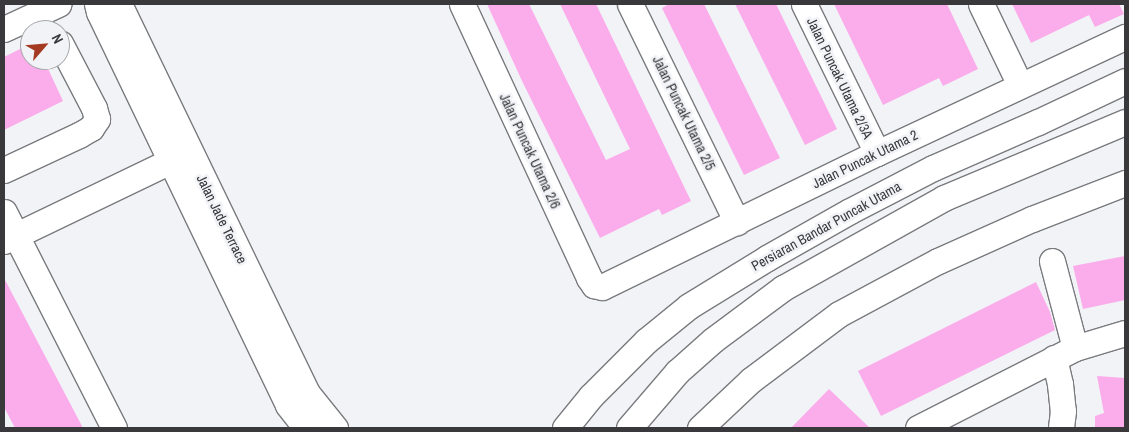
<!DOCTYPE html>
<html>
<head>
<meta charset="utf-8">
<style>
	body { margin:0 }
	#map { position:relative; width:1129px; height:432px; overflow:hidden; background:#f2f3f7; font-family:"Archivo Narrow",sans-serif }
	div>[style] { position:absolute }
	.building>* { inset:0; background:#faaceb }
	.roads { filter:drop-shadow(1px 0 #7a7b7e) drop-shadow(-1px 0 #7a7b7e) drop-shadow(0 1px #7a7b7e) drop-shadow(0 -1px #7a7b7e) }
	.minor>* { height:25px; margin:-12.5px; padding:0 12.5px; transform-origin:12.5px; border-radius:12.5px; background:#fff }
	span { translate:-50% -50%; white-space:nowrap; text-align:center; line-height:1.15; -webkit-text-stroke:5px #f2f3f7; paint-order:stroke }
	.street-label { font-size:14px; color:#39393b }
	.frame { position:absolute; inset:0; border:5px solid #39393b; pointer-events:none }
	.north { position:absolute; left:20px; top:20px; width:50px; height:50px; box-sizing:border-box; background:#f2f3f7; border:1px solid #a8a9ac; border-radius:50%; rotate:63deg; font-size:14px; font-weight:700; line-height:20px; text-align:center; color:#39393b }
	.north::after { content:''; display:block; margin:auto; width:18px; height:22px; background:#a33a21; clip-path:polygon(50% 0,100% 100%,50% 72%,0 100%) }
</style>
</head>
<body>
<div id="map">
	<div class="building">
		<i style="clip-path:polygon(487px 4px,529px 4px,606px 160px,630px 149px,560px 4px,596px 4px,691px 201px,662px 215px,659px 209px,600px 238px,522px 81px)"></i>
		<i style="clip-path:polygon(669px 4px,704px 4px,780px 158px,744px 175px,662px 8px)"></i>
		<i style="clip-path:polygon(735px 4px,776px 4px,837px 129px,805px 145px)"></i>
		<i style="clip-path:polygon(834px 4px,947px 4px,978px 69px,943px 86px,939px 78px,883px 105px)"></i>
		<i style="clip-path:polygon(1012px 4px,1119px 4px,1124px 14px,1095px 27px,1089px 15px,1031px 43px)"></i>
		<i style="clip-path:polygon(30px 44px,30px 60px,44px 60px,63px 101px,4px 130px,4px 57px)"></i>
		<i style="clip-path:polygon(1125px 256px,1125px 300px,1083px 309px,1073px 266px)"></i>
		<i style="clip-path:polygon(4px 278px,83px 428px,15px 428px,4px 407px)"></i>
		<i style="clip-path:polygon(1036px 282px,1050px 312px,1055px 330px,881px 416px,858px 371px)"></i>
		<i style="clip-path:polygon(1097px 376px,1125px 378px,1125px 428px,1095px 428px,1095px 416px,1104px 413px)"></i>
		<i style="clip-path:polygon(829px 389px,870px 428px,791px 428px)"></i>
	</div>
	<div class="roads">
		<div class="minor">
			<i style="left:97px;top:4px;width:8px;rotate:76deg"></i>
			<i style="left:99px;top:12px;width:436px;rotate:64.3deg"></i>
			<i style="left:288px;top:405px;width:29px;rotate:52deg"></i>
			<i style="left:119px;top:4px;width:432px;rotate:64.2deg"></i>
			<i style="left:307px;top:393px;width:45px;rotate:51.3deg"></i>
			<i style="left:462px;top:4px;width:302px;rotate:65.1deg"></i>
			<i style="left:589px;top:278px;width:9px;rotate:54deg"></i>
			<i style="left:594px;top:285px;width:8px;rotate:14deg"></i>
			<i style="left:602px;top:287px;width:306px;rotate:-26deg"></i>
			<i style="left:877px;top:153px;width:274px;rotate:-25.1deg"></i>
			<i style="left:630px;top:4px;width:243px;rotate:63.9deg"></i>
			<i style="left:804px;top:4px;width:166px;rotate:63.9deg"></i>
			<i style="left:981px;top:4px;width:90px;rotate:64.3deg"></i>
			<i style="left:4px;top:29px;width:60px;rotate:-24.8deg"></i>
			<i style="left:4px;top:170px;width:83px;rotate:-25deg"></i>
			<i style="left:79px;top:135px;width:14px;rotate:-30deg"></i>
			<i style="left:91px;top:128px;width:11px;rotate:-56deg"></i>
			<i style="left:97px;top:119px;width:11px;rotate:-105deg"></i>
			<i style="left:94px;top:108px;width:73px;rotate:-117.6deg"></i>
			<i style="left:4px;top:212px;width:242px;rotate:63deg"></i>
			<i style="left:4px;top:241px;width:184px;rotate:-25.7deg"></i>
			<i style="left:170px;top:161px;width:15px;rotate:-62deg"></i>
			<i style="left:1052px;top:261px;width:90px;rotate:75.2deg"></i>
			<i style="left:1054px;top:358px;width:27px;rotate:77deg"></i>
			<i style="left:1060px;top:384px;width:27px;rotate:84deg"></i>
			<i style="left:1063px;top:411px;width:17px;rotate:97deg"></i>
			<i style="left:565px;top:428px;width:41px;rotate:-50.9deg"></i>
			<i style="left:591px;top:396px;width:78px;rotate:-45deg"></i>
			<i style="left:646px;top:341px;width:55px;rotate:-39.1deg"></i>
			<i style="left:689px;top:306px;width:92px;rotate:-31.6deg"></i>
			<i style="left:767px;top:258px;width:95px;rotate:-29.5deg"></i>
			<i style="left:850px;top:211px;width:93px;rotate:-27.4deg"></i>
			<i style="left:933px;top:168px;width:115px;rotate:-23.7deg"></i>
			<i style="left:1038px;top:122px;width:96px;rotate:-25.2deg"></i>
			<i style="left:629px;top:428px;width:74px;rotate:-49.4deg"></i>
			<i style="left:677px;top:372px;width:48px;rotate:-41.6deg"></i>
			<i style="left:713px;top:340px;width:87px;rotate:-36.6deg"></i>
			<i style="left:783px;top:288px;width:184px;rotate:-29.2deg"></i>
			<i style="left:944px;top:198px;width:196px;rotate:-22.8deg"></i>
			<i style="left:700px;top:428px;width:70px;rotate:-43.3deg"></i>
			<i style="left:751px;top:380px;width:110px;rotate:-36.9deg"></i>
			<i style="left:839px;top:314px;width:112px;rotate:-28.2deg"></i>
			<i style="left:938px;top:261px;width:103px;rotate:-24.1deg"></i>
			<i style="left:1032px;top:219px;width:100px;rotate:-21.2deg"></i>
			<i style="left:918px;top:428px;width:176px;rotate:-27deg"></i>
			<i style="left:1075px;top:348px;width:52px;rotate:-16.7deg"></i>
		</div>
	</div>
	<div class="street-label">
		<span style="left:840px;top:78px;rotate:64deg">Jalan Puncak Utama 2/3A</span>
		<span style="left:684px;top:113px;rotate:64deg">Jalan Puncak Utama 2/5</span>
		<span style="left:530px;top:151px;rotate:65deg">Jalan Puncak Utama 2/6</span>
		<span style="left:865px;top:159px;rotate:-26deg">Jalan Puncak Utama 2</span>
		<span style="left:222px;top:219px;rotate:64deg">Jalan Jade Terrace</span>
		<span style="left:826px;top:226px;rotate:-29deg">Persiaran Bandar Puncak Utama</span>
	</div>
	<div class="frame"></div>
	<div class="north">N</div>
</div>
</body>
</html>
